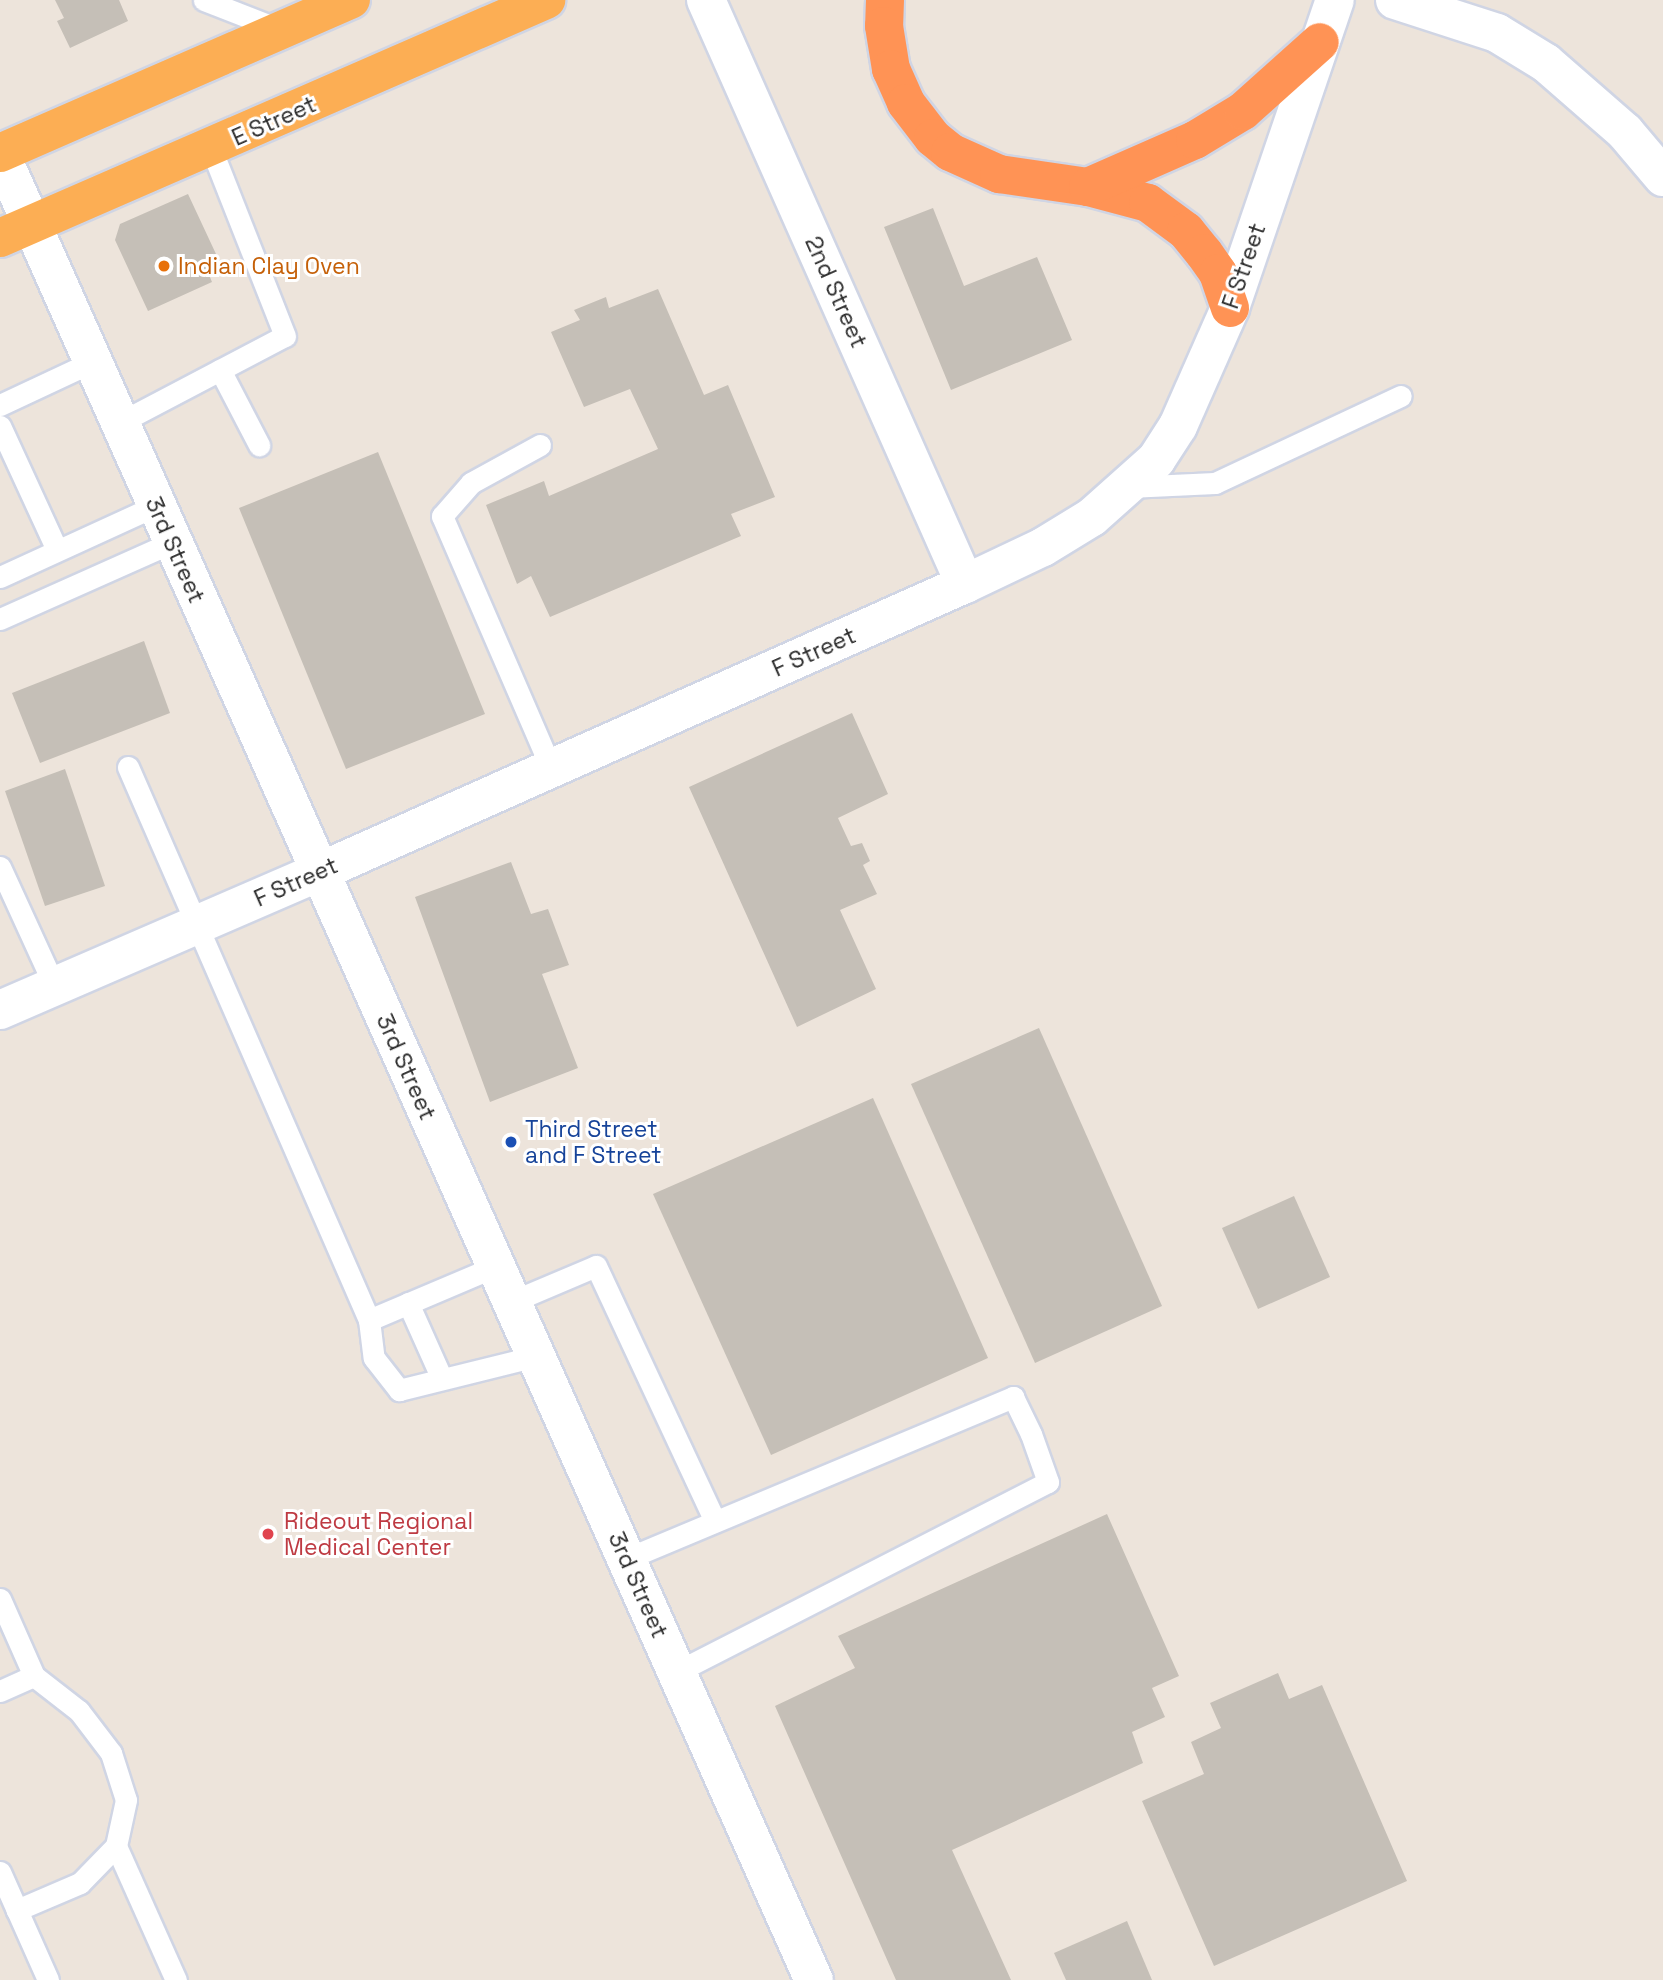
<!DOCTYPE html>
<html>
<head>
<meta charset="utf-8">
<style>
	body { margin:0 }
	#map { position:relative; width:1663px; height:1980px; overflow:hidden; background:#ede4db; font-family:"Space Grotesk",sans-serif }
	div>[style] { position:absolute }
	.building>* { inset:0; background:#c5bfb7 }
	.roads { filter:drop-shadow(2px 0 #d0d5e4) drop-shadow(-2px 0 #d0d5e4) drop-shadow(0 2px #d0d5e4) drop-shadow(0 -2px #d0d5e4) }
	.service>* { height:21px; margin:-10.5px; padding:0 10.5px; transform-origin:10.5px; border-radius:10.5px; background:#fff }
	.minor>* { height:38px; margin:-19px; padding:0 19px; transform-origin:19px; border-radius:19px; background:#fff }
	.secondary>* { height:38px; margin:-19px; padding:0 19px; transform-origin:19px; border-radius:19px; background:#fff }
	.trunk>* { height:38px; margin:-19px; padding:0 19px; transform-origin:19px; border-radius:19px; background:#fcae54 }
	.motorway>* { height:38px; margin:-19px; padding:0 19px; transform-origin:19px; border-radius:19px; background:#ff9355 }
	.dots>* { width:19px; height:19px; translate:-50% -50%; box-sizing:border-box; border:4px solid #fff; border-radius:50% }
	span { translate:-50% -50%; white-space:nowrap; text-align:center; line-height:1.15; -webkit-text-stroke:6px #fff; paint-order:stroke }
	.street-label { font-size:23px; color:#2a2a2a }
	.food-label { font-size:23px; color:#c56008 }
	.left { translate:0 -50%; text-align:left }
	.transit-label { font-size:23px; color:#164399 }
	.health-label { font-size:23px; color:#be3a42 }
</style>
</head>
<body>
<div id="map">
	<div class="building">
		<i style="clip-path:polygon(55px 0,119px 0,128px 21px,70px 48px,57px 21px,64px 18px)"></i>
		<i style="clip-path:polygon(188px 194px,216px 254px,203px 260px,212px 282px,148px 311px,115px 240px,120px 224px)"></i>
		<i style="clip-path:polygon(933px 208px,964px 286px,1037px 257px,1072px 340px,951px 390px,884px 227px)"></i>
		<i style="clip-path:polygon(658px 289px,704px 395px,728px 385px,775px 497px,731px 514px,741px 536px,550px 617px,531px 576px,517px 584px,486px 505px,544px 481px,549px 496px,658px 449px,630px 389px,584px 407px,551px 332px,580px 320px,574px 310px,606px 297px,609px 308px)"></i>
		<i style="clip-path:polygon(378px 452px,485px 714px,346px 769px,239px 508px)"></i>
		<i style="clip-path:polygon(144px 641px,170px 713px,40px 763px,12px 693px)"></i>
		<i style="clip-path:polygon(852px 713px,888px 794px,838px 818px,851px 846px,862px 843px,870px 861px,863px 865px,877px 894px,840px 910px,876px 989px,797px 1027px,689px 787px)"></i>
		<i style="clip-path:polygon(65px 769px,105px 886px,45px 906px,5px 791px)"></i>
		<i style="clip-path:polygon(511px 862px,531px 914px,548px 909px,569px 965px,542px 974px,578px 1068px,490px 1102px,415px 897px)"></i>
		<i style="clip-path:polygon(1039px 1028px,1162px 1306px,1035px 1363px,911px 1084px)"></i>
		<i style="clip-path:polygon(873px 1098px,988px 1358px,771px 1455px,653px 1194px)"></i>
		<i style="clip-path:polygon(1294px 1196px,1330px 1277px,1258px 1309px,1222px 1228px)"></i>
		<i style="clip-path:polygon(1107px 1514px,1179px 1676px,1152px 1688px,1165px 1717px,1132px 1732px,1143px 1763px,952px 1850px,1011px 1980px,896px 1980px,775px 1706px,855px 1668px,838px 1636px)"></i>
		<i style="clip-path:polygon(1278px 1673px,1289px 1699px,1322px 1685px,1407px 1881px,1214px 1966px,1142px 1801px,1204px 1774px,1191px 1742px,1221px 1728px,1210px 1703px)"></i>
		<i style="clip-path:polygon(1127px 1921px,1152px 1980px,1066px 1980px,1054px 1953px)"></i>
	</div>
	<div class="roads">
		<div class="service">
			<i style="left:204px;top:0;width:83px;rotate:21.3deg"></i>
			<i style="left:220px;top:370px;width:85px;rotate:62.5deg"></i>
			<i style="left:0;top:405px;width:102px;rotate:-25.1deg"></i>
			<i style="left:119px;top:423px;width:187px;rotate:-27.7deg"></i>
			<i style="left:285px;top:336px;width:202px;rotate:-111.5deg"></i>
			<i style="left:0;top:426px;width:136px;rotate:65.3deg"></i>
			<i style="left:540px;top:445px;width:79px;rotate:151.2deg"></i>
			<i style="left:471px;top:483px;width:44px;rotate:131.3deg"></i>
			<i style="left:442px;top:516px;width:275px;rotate:66.6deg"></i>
			<i style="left:1128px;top:487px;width:87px;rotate:-2.6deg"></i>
			<i style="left:1215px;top:483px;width:205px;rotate:-25.1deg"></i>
			<i style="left:0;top:577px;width:170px;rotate:-24.6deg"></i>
			<i style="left:0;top:619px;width:187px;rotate:-24deg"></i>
			<i style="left:128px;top:767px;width:603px;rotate:66.45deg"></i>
			<i style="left:369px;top:1320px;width:38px;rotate:83deg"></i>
			<i style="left:374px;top:1358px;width:41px;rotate:52deg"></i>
			<i style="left:399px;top:1390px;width:141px;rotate:-13.9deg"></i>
			<i style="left:0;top:867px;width:132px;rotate:65.4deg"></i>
			<i style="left:511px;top:1302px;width:92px;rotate:-23deg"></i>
			<i style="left:596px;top:1266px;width:281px;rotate:65deg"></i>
			<i style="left:408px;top:1303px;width:83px;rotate:65.9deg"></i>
			<i style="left:369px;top:1320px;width:138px;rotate:-23deg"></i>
			<i style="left:626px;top:1559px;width:420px;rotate:-22.7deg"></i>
			<i style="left:1013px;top:1397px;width:41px;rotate:64.1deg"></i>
			<i style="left:1031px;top:1434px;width:51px;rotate:70.5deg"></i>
			<i style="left:1048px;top:1482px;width:417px;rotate:152.9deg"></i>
			<i style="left:0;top:1599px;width:84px;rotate:66.2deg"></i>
			<i style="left:0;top:1691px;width:37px;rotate:-24deg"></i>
			<i style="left:34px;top:1676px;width:57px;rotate:37.9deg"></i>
			<i style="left:79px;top:1711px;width:53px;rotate:52.7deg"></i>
			<i style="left:111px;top:1753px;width:49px;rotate:72.3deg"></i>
			<i style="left:126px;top:1800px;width:47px;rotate:102.3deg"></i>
			<i style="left:116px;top:1846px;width:52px;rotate:134.2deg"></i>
			<i style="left:80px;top:1883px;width:69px;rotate:156.8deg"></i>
			<i style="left:116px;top:1846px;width:147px;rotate:65.9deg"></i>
			<i style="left:0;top:1872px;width:118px;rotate:66deg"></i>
		</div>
		<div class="minor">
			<i style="left:706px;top:0;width:639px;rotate:66.08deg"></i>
			<i style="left:1395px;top:0;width:107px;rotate:17.9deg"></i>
			<i style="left:1497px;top:33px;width:57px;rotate:31.5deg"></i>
			<i style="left:1546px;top:63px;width:105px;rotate:41.1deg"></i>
			<i style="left:1625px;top:132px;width:59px;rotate:49.8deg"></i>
			<i style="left:1230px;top:308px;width:325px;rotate:-71.2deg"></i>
			<i style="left:0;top:1010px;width:348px;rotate:-23.4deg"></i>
		</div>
		<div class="secondary">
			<i style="left:0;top:153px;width:2000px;rotate:65.99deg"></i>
			<i style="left:319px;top:872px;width:707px;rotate:-24.03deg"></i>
			<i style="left:965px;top:584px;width:86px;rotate:-25.4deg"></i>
			<i style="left:1043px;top:547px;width:57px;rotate:-31.5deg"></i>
			<i style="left:1092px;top:517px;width:86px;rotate:-41.7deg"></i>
			<i style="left:1156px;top:460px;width:40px;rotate:-57.1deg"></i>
			<i style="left:1178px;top:426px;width:129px;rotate:-66.2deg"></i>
		</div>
		<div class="trunk">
			<i style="left:0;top:153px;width:383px;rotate:-23.6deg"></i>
			<i style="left:0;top:238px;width:596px;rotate:-23.55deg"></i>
		</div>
		<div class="motorway">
			<i style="left:885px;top:0;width:26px;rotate:92deg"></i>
			<i style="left:884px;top:26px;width:44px;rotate:80.8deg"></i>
			<i style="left:891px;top:69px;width:37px;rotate:66deg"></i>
			<i style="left:906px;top:103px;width:44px;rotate:52.4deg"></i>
			<i style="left:933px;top:138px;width:22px;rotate:39deg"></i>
			<i style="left:950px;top:152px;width:54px;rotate:24.2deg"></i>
			<i style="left:999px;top:174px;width:90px;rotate:8.3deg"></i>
			<i style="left:1088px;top:187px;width:62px;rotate:14.9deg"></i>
			<i style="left:1148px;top:203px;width:47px;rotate:36.4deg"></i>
			<i style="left:1186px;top:231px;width:28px;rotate:51deg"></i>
			<i style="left:1204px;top:253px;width:24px;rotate:55deg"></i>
			<i style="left:1218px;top:273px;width:37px;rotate:71deg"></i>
			<i style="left:1088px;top:187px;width:117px;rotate:-23.7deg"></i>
			<i style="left:1195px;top:140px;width:56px;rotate:-31.1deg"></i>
			<i style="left:1243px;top:111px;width:103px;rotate:-41.9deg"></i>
		</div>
	</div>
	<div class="dots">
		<i style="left:164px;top:266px;background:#e8710a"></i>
		<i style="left:511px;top:1142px;background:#1a4fb4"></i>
		<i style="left:268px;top:1534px;background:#e0444e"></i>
	</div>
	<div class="street-label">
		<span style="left:274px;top:121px;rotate:-24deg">E Street</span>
		<span style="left:1244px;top:266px;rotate:-71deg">F Street</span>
		<span style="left:836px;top:292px;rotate:66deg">2nd Street</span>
		<span style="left:175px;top:550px;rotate:66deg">3rd Street</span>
		<span style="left:814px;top:652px;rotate:-24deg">F Street</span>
		<span style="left:296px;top:882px;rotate:-24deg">F Street</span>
		<span style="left:406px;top:1067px;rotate:66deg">3rd Street</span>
		<span style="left:638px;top:1585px;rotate:66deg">3rd Street</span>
	</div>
	<div class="food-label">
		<span class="left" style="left:178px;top:266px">Indian Clay Oven</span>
	</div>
	<div class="transit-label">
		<span class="left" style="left:525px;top:1142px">Third Street<br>and F Street</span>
	</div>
	<div class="health-label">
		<span class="left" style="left:284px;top:1534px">Rideout Regional<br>Medical Center</span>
	</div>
</div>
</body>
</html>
